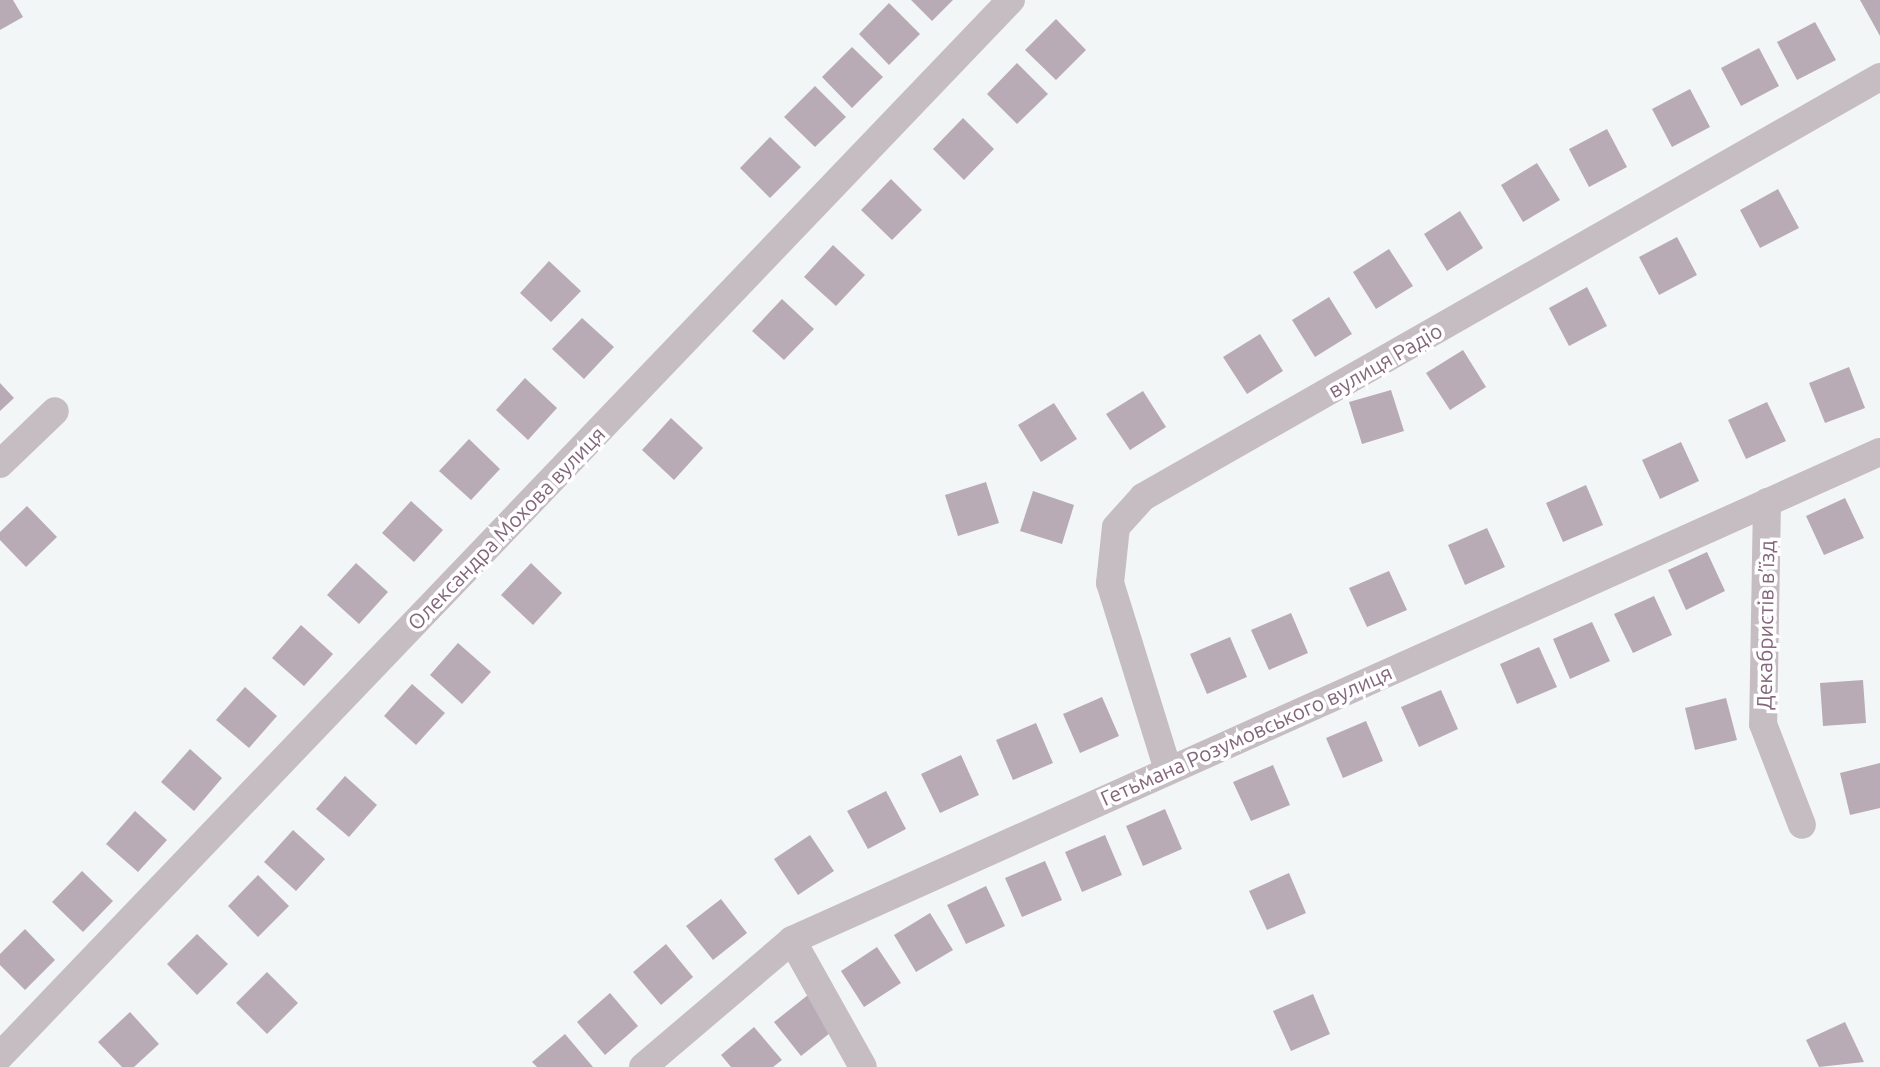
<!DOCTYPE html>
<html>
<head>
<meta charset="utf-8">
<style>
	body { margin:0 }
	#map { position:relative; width:1880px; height:1067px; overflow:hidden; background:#f3f6f6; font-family:Ubuntu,sans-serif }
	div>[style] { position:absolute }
	.building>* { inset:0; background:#b8abb5 }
	.street>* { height:28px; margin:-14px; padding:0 14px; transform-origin:14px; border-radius:14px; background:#c6bdc3 }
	span { translate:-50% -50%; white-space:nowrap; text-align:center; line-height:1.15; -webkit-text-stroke:7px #fff; paint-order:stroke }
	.street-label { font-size:21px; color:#84667a }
</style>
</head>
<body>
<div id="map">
	<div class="building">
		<i style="clip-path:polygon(0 0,13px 0,23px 17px,0 30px)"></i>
		<i style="clip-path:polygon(911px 0,953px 0,932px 21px)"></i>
		<i style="clip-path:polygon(1860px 0,1880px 0,1880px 36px)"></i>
		<i style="clip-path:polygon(889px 3px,920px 34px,889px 65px,859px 34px)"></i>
		<i style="clip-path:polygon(1056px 19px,1086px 50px,1056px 80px,1025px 50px)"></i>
		<i style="clip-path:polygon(1815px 22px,1836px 60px,1797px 80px,1777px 42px)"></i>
		<i style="clip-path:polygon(852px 47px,883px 77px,852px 108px,822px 77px)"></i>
		<i style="clip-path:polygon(1759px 48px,1779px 86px,1741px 106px,1721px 68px)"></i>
		<i style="clip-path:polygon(1017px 63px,1048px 94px,1017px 124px,987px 94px)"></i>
		<i style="clip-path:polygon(815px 86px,846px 117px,815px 147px,784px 117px)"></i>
		<i style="clip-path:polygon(1690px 89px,1710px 127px,1672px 147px,1652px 109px)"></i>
		<i style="clip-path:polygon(963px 118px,994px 149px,964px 180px,933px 149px)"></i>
		<i style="clip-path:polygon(1607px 129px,1627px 167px,1589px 187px,1569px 149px)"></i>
		<i style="clip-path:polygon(770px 137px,801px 167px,770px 198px,740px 168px)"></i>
		<i style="clip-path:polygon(1537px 163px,1560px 200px,1523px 222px,1501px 185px)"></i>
		<i style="clip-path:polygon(891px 179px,922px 210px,892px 240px,861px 210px)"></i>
		<i style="clip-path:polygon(1778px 189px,1799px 228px,1760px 248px,1740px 210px)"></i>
		<i style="clip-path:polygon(1460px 211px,1483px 248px,1447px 271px,1424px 234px)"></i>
		<i style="clip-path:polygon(1677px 237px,1697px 275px,1659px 295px,1639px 257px)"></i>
		<i style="clip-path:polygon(833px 245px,865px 275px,836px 306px,804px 277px)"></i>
		<i style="clip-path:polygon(1389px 249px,1413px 286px,1376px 309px,1353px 272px)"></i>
		<i style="clip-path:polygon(549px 261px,581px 291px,551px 322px,520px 293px)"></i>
		<i style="clip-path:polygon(1587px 287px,1607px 326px,1569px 346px,1549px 308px)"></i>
		<i style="clip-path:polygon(1329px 297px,1352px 334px,1315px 357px,1292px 320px)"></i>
		<i style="clip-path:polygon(782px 299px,814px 329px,784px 360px,752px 331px)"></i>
		<i style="clip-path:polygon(582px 318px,614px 347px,584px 379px,552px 349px)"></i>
		<i style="clip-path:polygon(1260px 334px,1283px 371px,1247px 394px,1223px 357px)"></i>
		<i style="clip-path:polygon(1463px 350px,1486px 387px,1450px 410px,1426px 373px)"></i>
		<i style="clip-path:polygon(1849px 367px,1865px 408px,1825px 423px,1809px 383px)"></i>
		<i style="clip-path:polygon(525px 378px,557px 408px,528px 440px,496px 410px)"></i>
		<i style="clip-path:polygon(0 383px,14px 398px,0 411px)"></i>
		<i style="clip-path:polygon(1391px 390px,1404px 431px,1362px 444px,1349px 402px)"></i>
		<i style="clip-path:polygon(1143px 391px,1166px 427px,1130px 450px,1106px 414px)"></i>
		<i style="clip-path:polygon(1767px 402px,1786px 441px,1746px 459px,1728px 420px)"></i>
		<i style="clip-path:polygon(1054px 403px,1077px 439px,1041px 462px,1018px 425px)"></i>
		<i style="clip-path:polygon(671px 418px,703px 448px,674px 480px,642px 450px)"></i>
		<i style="clip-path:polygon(469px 439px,500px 469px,471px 500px,439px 471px)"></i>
		<i style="clip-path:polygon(1681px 442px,1699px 481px,1660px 499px,1642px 460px)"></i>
		<i style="clip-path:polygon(986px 482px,999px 523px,958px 536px,945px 495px)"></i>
		<i style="clip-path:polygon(1586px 485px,1603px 525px,1563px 542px,1546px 503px)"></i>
		<i style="clip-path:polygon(1033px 491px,1074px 505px,1062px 544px,1020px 531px)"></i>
		<i style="clip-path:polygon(1845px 498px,1864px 538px,1824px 555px,1806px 516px)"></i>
		<i style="clip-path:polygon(411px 501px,443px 530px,414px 562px,382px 533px)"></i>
		<i style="clip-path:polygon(27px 506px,57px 537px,26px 567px,0 540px,0 532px)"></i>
		<i style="clip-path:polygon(1487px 528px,1505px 567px,1465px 585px,1448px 545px)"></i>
		<i style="clip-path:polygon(1707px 552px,1725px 591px,1686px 610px,1668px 570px)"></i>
		<i style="clip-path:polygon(356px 563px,388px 592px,359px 624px,327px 595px)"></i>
		<i style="clip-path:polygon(531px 563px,562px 593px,533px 625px,501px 595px)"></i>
		<i style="clip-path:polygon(1389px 571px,1407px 610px,1367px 627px,1349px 588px)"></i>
		<i style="clip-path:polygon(1654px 596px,1672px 635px,1633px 653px,1614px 614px)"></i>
		<i style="clip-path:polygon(1291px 613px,1308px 653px,1269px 670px,1251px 630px)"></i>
		<i style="clip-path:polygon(1592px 622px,1610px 661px,1570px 679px,1553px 639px)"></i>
		<i style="clip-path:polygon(301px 625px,333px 654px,304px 686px,272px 658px)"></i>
		<i style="clip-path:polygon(1230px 637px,1247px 677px,1207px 694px,1190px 654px)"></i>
		<i style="clip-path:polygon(458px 643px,491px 672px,462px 704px,430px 675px)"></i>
		<i style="clip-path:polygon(1539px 647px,1557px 687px,1517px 704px,1500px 664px)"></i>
		<i style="clip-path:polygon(1863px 680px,1866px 723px,1823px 726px,1820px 683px)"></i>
		<i style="clip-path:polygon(412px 684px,445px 713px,416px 745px,384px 716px)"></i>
		<i style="clip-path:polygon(245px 687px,277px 716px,249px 748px,216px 720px)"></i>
		<i style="clip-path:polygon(1441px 690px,1458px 729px,1419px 747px,1401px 707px)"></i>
		<i style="clip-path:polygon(1102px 697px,1119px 736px,1080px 753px,1063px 714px)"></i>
		<i style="clip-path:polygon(1726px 698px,1737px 740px,1695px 750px,1685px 708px)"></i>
		<i style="clip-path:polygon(1366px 721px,1383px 761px,1343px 778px,1326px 738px)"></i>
		<i style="clip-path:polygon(1036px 723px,1053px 763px,1013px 780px,996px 740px)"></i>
		<i style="clip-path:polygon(190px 749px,222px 778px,194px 811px,161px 782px)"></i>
		<i style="clip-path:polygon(961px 755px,979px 795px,940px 813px,921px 774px)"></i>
		<i style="clip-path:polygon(1880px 763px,1880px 808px,1850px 815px,1840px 773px)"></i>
		<i style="clip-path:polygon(1273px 765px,1290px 805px,1251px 821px,1233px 782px)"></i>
		<i style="clip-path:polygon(345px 776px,377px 805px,349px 837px,316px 809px)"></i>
		<i style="clip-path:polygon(886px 791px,906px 829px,868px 849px,847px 811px)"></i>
		<i style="clip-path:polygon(1165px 809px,1182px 849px,1143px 866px,1126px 826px)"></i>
		<i style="clip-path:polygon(135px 811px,167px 840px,138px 872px,106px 844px)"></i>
		<i style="clip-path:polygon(293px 830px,325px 859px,296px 891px,264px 862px)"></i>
		<i style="clip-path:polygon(810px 835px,834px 871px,798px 895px,774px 859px)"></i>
		<i style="clip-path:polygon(1105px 835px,1122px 875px,1082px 892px,1065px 852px)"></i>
		<i style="clip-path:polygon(1045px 861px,1062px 900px,1022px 917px,1005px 878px)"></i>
		<i style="clip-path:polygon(82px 871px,113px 901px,83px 932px,52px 902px)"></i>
		<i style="clip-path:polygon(1289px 873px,1306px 913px,1267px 930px,1249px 891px)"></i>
		<i style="clip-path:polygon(258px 875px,289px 906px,258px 937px,228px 906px)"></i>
		<i style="clip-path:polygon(986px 886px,1005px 926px,966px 944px,947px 905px)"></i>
		<i style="clip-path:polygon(721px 899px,747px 933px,713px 960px,686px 926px)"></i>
		<i style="clip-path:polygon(930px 913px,953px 950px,916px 972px,894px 935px)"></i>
		<i style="clip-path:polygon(25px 929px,55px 960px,25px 990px,0 965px,0 954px)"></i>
		<i style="clip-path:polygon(197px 934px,228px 964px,197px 995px,167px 964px)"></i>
		<i style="clip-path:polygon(666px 944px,693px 977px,661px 1005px,633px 972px)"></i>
		<i style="clip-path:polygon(877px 947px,901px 983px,864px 1007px,841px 971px)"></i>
		<i style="clip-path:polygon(267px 972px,298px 1003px,267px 1034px,236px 1003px)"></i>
		<i style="clip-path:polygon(610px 993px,638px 1026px,605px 1055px,577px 1022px)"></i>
		<i style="clip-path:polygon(1313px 994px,1330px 1034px,1291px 1051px,1273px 1011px)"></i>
		<i style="clip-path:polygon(808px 995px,835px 1029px,801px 1056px,774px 1022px)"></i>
		<i style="clip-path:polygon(130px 1012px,159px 1044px,134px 1067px,122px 1067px,98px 1042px)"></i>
		<i style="clip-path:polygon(1845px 1022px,1864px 1062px,1819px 1067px,1806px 1040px)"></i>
		<i style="clip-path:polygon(754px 1027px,782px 1060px,773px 1067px,731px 1067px,721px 1055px)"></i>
		<i style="clip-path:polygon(565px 1034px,593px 1067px,537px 1067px,532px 1062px)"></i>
	</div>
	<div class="street">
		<i style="left:0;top:464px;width:76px;rotate:-43.9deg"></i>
		<i style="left:1767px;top:502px;width:222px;rotate:91deg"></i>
		<i style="left:1763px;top:724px;width:108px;rotate:68.9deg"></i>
		<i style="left:1168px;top:770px;width:196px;rotate:-107.2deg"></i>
		<i style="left:1110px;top:583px;width:56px;rotate:-83.9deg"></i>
		<i style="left:1116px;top:527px;width:40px;rotate:-48deg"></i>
		<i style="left:1143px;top:497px;width:848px;rotate:-29.68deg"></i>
		<i style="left:792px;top:940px;width:145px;rotate:60.8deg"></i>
		<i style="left:0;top:1056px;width:1462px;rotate:-46.25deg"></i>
		<i style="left:643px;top:1067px;width:196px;rotate:-40.4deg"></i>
		<i style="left:792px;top:940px;width:1192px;rotate:-24.16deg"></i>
	</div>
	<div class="street-label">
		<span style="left:1385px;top:360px;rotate:-30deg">вулиця Радіо</span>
		<span style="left:506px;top:528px;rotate:-46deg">Олександра Мохова вулиця</span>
		<span style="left:1765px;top:625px;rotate:-89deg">Декабристів в’їзд</span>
		<span style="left:1246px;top:735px;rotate:-24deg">Гетьмана Розумовського вулиця</span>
	</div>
</div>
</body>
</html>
